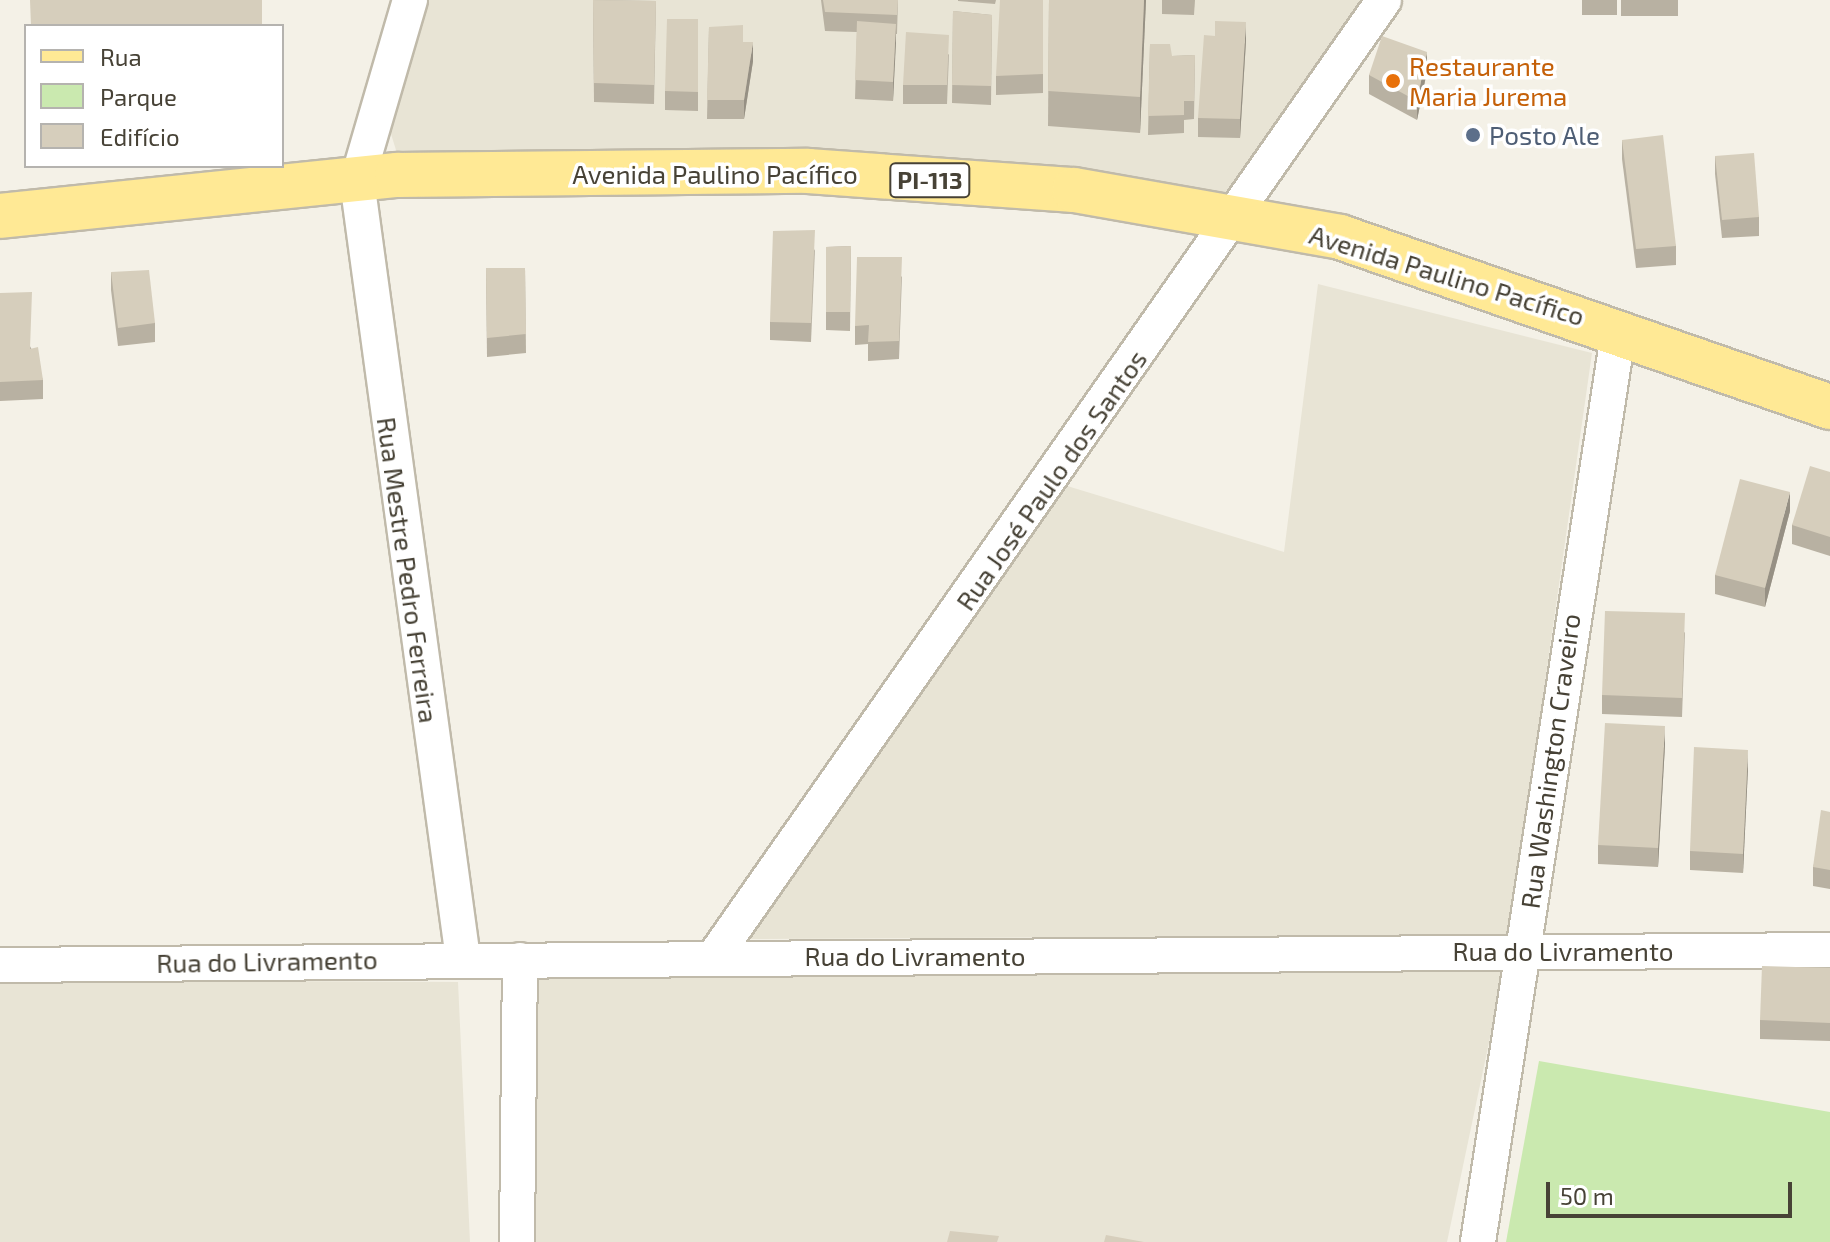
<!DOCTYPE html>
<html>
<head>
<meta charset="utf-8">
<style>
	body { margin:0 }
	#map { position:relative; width:1830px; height:1242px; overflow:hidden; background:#f4f1e7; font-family:"Exo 2",sans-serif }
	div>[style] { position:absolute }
	.residential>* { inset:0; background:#e8e4d5 }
	.green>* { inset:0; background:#cae9af }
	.roads { filter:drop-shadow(2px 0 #c0baaa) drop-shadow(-2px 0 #c0baaa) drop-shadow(0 2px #c0baaa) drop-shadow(0 -2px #c0baaa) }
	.street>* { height:34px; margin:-17px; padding:0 17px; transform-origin:17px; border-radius:17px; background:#fff }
	.primary>* { height:44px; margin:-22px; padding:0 22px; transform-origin:22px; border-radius:22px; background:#ffe995 }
	.wall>* { inset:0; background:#b8b1a2 }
	.shaded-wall>* { inset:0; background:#969084 }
	.building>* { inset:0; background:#d6cebc }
	.dots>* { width:22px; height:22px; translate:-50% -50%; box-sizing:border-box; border:4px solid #fff; border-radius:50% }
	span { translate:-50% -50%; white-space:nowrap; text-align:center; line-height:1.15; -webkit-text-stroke:7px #fff; paint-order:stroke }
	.shield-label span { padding:2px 6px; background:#fff; border:2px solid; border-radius:6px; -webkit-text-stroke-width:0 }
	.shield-label { font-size:24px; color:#474236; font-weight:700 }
	.food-label { font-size:26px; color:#c56008 }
	.left { translate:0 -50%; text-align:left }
	.service-label { font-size:26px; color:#4e5e75 }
	.street-label { font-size:26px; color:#474236 }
	.legend { position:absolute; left:24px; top:24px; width:260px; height:144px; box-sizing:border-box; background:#fff; border:2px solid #b5b3af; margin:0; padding:10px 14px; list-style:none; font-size:24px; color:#474236 }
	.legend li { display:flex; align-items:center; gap:16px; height:40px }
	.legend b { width:40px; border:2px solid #b5b3af }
	.scale { position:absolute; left:1546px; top:1182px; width:246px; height:36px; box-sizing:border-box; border:4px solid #474236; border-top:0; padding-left:10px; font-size:24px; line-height:28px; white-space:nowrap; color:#474236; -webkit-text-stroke:6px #fff; paint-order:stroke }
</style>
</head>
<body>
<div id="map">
	<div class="residential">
		<i style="clip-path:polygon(419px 0,1364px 0,1229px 197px,400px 163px,382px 105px)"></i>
		<i style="clip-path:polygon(1318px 284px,1592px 353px,1509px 935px,747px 939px,1064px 485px,1284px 552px)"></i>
		<i style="clip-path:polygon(1504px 971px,1447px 1242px,522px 1242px,525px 979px)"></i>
		<i style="clip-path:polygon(0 980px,458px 982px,470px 1242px,0 1242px)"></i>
	</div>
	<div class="green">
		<i style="clip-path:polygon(1539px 1061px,1830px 1112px,1830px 1242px,1506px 1242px)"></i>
	</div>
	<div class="roads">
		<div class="street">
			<i style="left:410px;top:0;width:189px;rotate:106.3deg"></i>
			<i style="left:357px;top:181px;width:785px;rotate:82.24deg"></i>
			<i style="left:714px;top:957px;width:1168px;rotate:-55deg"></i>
			<i style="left:0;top:965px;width:1830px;rotate:-0.47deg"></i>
			<i style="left:517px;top:1242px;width:282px;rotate:-89.4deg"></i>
			<i style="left:1478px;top:1242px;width:924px;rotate:-81.22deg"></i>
		</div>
		<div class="primary">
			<i style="left:0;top:216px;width:399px;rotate:-5.9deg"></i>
			<i style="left:397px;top:175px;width:411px;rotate:-0.6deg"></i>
			<i style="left:808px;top:171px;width:267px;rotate:4.1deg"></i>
			<i style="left:1074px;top:190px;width:270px;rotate:10deg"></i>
			<i style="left:1340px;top:237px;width:519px;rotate:19.13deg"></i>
		</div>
	</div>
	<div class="wall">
		<i style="clip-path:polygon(593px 0,656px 1px,654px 104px,594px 102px)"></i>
		<i style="clip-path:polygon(821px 0,898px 0,897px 34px,896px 34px,893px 101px,855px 99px,857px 32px,825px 31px)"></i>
		<i style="clip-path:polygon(958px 0,996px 0,995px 4px,958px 1px)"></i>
		<i style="clip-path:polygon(1043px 0,1043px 93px,996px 95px,996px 76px)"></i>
		<i style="clip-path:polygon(1049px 0,1146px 0,1140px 133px,1048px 126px)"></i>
		<i style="clip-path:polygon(1162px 0,1195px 0,1194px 15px,1162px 14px)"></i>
		<i style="clip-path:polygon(1582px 0,1617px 0,1617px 15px,1582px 15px)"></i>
		<i style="clip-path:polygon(1621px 0,1678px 0,1678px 16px,1621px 16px)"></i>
		<i style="clip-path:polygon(953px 11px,992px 15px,991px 105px,952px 103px)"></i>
		<i style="clip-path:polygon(698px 19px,698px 111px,665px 110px,665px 91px)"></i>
		<i style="clip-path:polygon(709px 27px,743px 42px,753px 61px,744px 119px,707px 119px)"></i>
		<i style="clip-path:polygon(1246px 41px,1240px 138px,1198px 137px,1198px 118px)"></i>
		<i style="clip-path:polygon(1150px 44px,1172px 56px,1195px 55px,1194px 119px,1184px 120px,1184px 133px,1148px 135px)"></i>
		<i style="clip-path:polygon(949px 54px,947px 104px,903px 104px,903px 85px)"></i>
		<i style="clip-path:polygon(1427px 71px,1417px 120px,1369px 94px,1369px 75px)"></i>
		<i style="clip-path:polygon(1622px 140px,1676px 246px,1676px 265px,1636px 268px,1622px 159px)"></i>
		<i style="clip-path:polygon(1715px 156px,1759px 217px,1759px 236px,1722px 238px,1715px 174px)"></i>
		<i style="clip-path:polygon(851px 246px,850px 331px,826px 330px,826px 247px)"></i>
		<i style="clip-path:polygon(815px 249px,811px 342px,770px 340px,770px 322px)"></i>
		<i style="clip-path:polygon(486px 268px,525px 268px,526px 353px,487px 357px)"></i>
		<i style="clip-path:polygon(111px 272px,155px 323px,155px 342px,118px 346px,111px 290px)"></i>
		<i style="clip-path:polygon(902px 276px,899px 359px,868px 361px,868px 344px,855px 345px,855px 326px)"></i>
		<i style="clip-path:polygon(0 293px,31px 348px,43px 380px,43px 399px,0 401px)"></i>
		<i style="clip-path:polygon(1830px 472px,1830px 556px,1792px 544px,1792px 525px)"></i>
		<i style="clip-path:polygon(1790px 511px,1765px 607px,1715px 594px,1715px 575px)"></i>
		<i style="clip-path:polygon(1685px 632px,1682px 717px,1602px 714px,1602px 695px)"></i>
		<i style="clip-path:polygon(1665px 745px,1658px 867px,1598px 864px,1598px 845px)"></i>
		<i style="clip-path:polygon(1748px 768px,1743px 873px,1690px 870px,1690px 851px)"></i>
		<i style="clip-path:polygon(1830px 812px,1830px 889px,1813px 886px,1813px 867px)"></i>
		<i style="clip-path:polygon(1830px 968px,1830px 1041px,1760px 1039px,1760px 1020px)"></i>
	</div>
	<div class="shaded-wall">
		<i style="clip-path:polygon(1144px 0,1146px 0,1140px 133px,1140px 97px)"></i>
		<i style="clip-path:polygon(1246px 22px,1246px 41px,1240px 138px,1240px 119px)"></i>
		<i style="clip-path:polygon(896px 24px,896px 43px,893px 101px,893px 82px)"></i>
		<i style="clip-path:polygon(753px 42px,753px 61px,744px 119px,744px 100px)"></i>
		<i style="clip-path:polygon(1427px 52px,1427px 71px,1417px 120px,1417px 101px)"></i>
		<i style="clip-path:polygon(1790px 492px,1790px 511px,1765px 607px,1765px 588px)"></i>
		<i style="clip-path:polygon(1665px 726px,1665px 745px,1658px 867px,1658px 848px)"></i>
		<i style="clip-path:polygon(1748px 750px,1748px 768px,1743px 873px,1743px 854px)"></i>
	</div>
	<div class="building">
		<i style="clip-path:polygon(30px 0,262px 0,262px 26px,31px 26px)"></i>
		<i style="clip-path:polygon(593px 0,656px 1px,654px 85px,594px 83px)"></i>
		<i style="clip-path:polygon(823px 0,898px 0,897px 15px,825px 12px)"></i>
		<i style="clip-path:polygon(1000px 0,1043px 0,1043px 74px,996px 76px)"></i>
		<i style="clip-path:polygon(1049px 0,1144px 0,1140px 97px,1048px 91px)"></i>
		<i style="clip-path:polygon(953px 11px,992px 15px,991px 86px,952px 85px)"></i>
		<i style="clip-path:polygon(667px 19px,698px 19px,698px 92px,665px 91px)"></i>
		<i style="clip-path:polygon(857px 21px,896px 24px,893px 82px,855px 80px)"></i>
		<i style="clip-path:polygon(1215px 21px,1246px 22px,1240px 119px,1198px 118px,1204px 35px,1215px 36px)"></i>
		<i style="clip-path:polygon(743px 25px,743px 42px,753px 42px,744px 100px,707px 100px,709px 27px)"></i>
		<i style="clip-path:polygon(906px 32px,949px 35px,947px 85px,903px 85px)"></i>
		<i style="clip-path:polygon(1382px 36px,1427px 52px,1417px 101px,1369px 75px)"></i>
		<i style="clip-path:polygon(1150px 44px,1170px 44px,1172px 56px,1195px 55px,1194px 101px,1184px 101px,1184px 115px,1148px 116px)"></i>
		<i style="clip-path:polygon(1663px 135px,1676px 246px,1636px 249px,1622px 140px)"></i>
		<i style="clip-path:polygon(1754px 153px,1759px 217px,1722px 220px,1715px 156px)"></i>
		<i style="clip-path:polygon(815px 230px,811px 323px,770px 322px,773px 231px)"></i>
		<i style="clip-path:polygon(851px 246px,850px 312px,826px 312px,826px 247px)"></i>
		<i style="clip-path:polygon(857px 257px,902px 257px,899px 341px,868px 342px,869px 325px,855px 326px)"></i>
		<i style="clip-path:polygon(486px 268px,525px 268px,526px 334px,487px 338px)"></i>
		<i style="clip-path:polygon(149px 270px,155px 323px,118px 328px,111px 272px)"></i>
		<i style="clip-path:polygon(32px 292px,30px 349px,38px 347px,43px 380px,0 382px,0 293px)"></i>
		<i style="clip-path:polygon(1810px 466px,1830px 472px,1830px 537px,1792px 525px)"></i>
		<i style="clip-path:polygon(1740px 479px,1790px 492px,1765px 588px,1715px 575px)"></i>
		<i style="clip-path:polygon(1605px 611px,1685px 613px,1682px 698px,1602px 695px)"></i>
		<i style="clip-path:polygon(1605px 723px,1665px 726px,1658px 848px,1598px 845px)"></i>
		<i style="clip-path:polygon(1694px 747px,1748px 750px,1743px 854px,1690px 851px)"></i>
		<i style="clip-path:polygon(1821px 810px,1830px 812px,1830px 870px,1813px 867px)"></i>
		<i style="clip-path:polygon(1762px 966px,1830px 968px,1830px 1023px,1760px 1020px)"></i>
		<i style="clip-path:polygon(950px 1231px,999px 1236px,997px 1242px,947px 1242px)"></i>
		<i style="clip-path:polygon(1106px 1235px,1144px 1242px,1104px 1242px)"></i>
	</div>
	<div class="dots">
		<i style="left:1393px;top:81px;background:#e8710a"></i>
		<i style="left:1473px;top:135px;background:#5c6f8a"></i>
	</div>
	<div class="shield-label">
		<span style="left:930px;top:180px">PI-113</span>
	</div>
	<div class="food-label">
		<span class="left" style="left:1409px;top:81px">Restaurante<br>Maria Jurema</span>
	</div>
	<div class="service-label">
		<span class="left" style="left:1489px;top:135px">Posto Ale</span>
	</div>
	<div class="street-label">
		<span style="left:715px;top:174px">Avenida Paulino Pacífico</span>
		<span style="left:1447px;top:275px;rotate:17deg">Avenida Paulino Pacífico</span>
		<span style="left:1051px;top:480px;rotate:-55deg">Rua José Paulo dos Santos</span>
		<span style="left:408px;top:570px;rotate:82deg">Rua Mestre Pedro Ferreira</span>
		<span style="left:1550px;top:761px;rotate:-82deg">Rua Washington Craveiro</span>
		<span style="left:1563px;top:951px">Rua do Livramento</span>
		<span style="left:915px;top:956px">Rua do Livramento</span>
		<span style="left:267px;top:961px;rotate:-1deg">Rua do Livramento</span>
	</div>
	<ul class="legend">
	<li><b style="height:10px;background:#ffe995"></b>Rua</li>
	<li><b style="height:22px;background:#cae9af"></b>Parque</li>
	<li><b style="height:22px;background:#d6cebc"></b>Edifício</li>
	</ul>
	<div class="scale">50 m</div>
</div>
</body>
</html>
